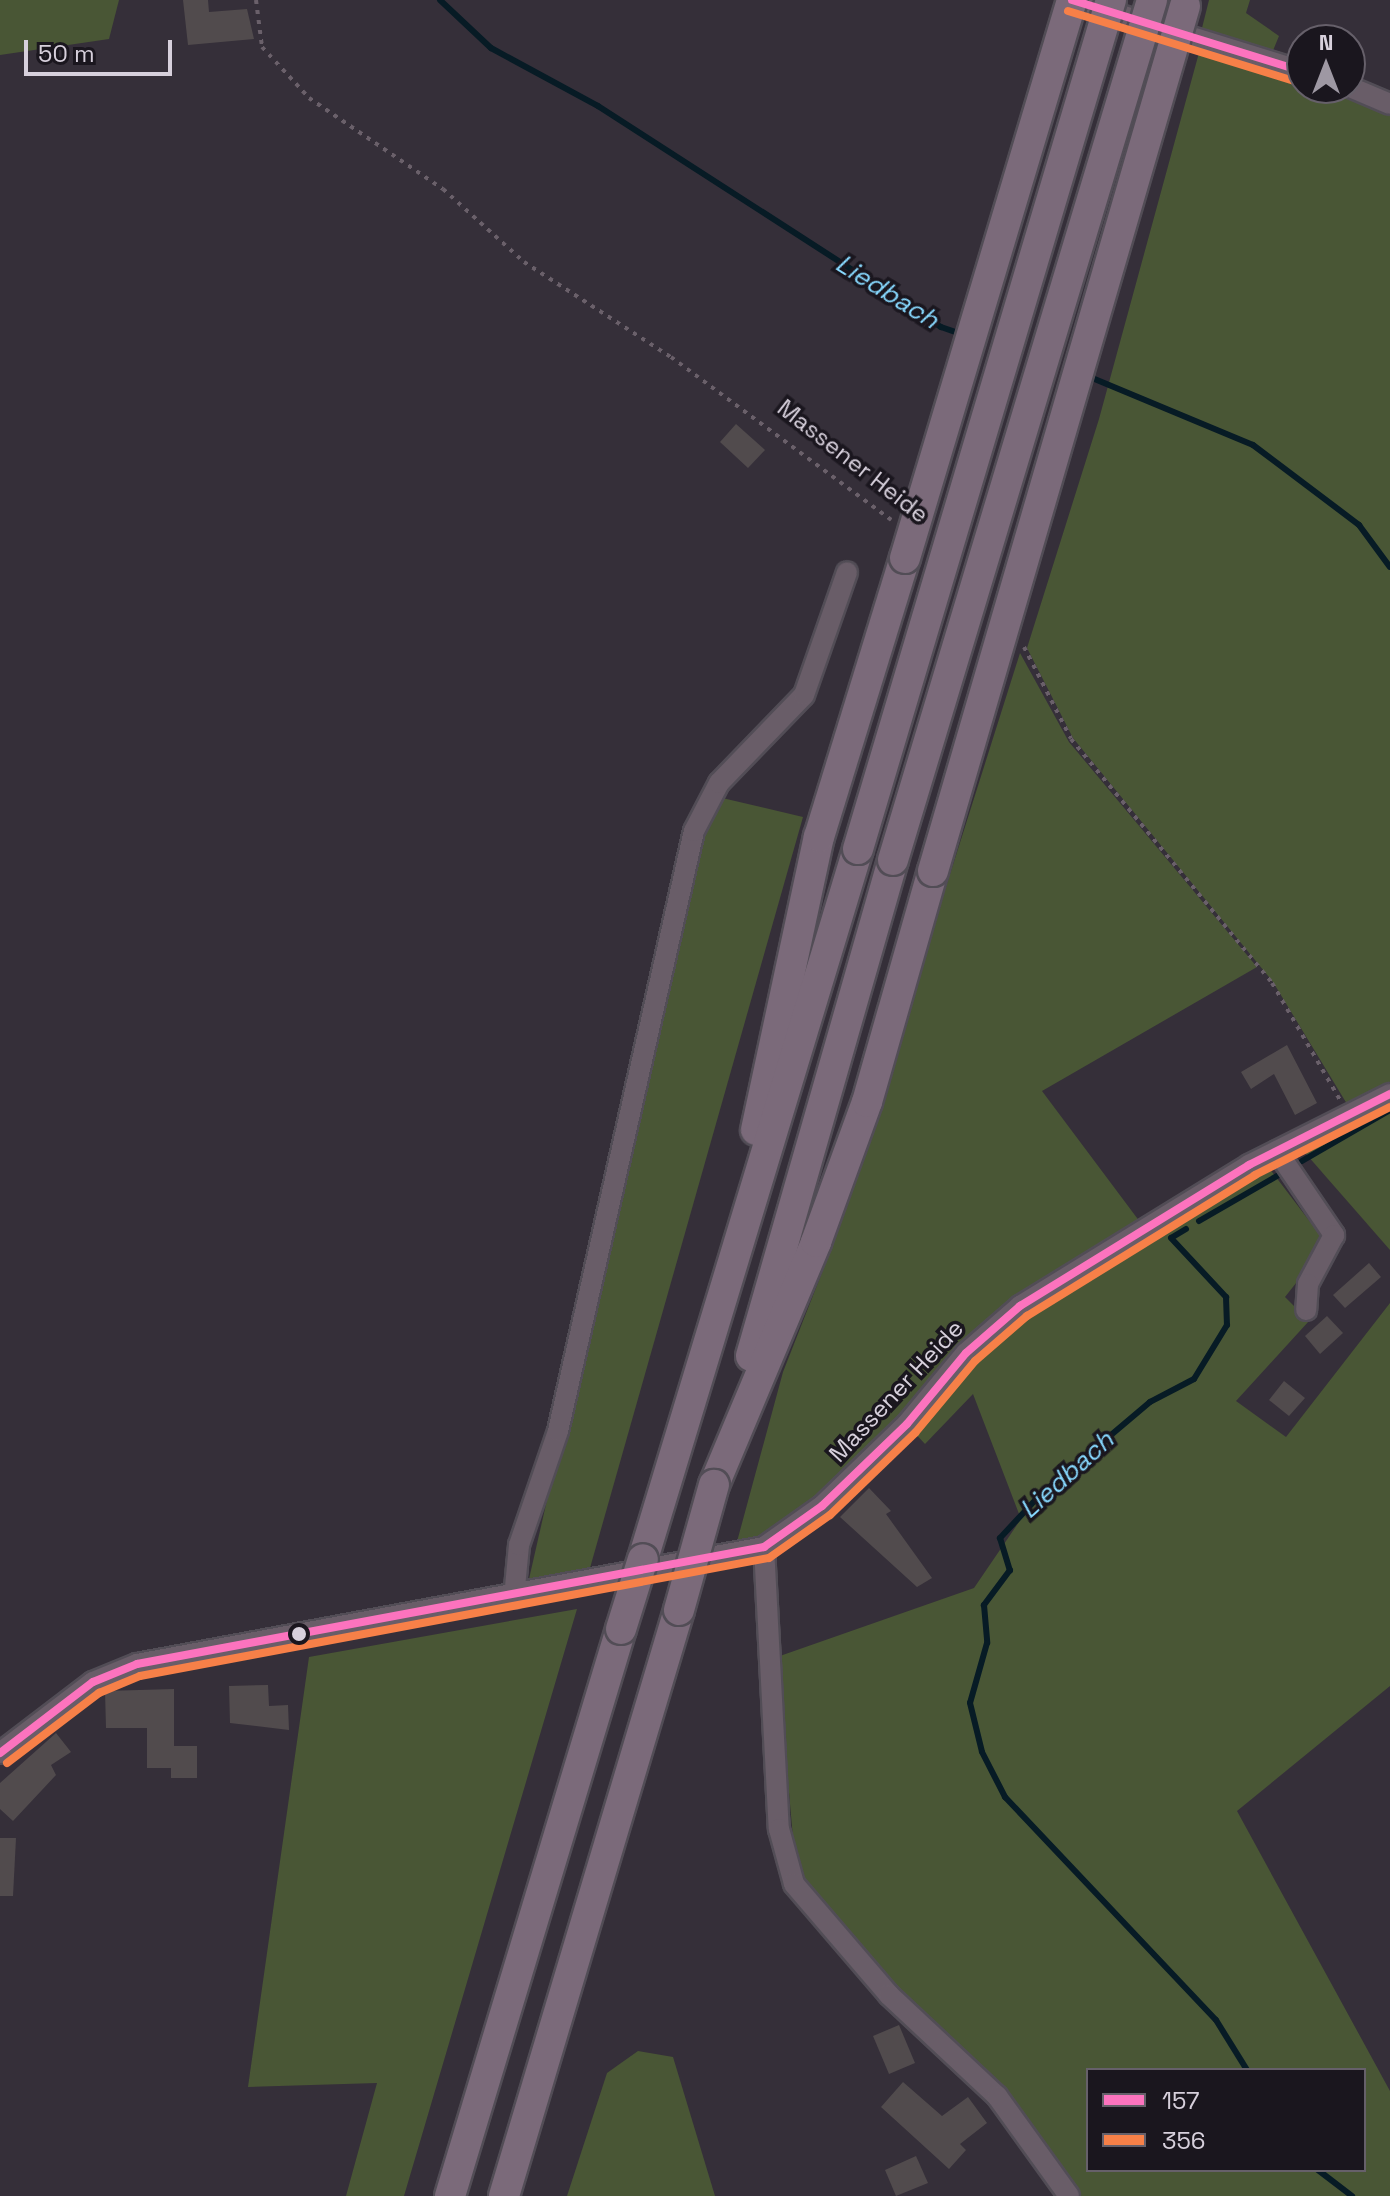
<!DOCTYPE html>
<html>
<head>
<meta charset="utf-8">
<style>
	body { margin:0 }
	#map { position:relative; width:1390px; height:2196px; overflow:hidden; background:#352f39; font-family:"Space Grotesk",sans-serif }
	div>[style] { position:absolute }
	.green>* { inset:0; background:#495635 }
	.stream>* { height:6px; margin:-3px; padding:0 3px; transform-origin:3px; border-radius:3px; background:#071b25 }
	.building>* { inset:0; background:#514b4d }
	.path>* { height:4px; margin-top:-2px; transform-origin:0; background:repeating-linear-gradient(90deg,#6a606a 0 4px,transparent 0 10px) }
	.roads { filter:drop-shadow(2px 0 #524d56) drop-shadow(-2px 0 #524d56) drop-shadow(0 2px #524d56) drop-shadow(0 -2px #524d56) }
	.minor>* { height:20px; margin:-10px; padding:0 10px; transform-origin:10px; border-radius:10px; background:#695d68 }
	.highway>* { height:30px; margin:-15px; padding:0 15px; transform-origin:15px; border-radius:15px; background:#7b6a7a }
	.bridges { filter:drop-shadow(2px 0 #524d56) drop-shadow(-2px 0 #524d56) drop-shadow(0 2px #524d56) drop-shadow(0 -2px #524d56) }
	.highway-bridge>* { height:30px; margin:-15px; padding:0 15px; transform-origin:15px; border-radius:15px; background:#7b6a7a }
	.bus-1>* { height:8px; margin:-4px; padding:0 4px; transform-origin:4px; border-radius:4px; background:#fc73be }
	.bus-2>* { height:8px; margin:-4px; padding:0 4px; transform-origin:4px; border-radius:4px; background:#f78048 }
	.dots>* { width:22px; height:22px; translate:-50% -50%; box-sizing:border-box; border:4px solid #1a161e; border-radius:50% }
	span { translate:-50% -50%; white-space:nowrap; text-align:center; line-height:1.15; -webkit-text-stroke:7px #1a161e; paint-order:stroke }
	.street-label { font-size:24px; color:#d7d0dc }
	.water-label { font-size:26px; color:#87d8fe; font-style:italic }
	.legend { position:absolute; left:1086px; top:2068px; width:280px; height:104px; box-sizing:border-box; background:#1a161e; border:2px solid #66606a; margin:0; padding:10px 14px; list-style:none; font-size:24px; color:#d7d0dc }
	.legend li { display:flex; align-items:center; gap:16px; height:40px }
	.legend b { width:40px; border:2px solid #66606a }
	.north { position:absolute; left:1286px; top:24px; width:80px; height:80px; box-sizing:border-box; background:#1a161e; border:2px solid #66606a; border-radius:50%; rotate:0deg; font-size:22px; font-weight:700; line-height:32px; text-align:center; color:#d7d0dc }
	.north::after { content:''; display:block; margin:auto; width:28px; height:36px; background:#9e98a3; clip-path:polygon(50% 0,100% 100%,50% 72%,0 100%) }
	.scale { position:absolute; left:24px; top:40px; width:148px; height:36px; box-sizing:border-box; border:4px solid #d7d0dc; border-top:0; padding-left:10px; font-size:24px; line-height:28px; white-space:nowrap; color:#d7d0dc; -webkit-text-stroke:6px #1a161e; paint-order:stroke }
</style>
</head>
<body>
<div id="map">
	<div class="green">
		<i style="clip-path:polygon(0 0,119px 0,109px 39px,0 55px)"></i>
		<i style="clip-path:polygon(1209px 0,1250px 0,1246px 13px,1279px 36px,1272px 53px,1201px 32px)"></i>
		<i style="clip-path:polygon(1200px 49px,1390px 113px,1390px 1085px,1347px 1104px,1273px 982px,1073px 738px,1027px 648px,1099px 419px)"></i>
		<i style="clip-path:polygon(1020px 653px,1069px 742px,1257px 967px,1042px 1091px,1143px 1226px,1018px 1300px,818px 1500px,762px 1540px,735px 1549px,783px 1372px,832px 1247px)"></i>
		<i style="clip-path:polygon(718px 797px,803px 817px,590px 1568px,529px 1579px,698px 837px)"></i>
		<i style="clip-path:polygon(1390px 1102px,1390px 1250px,1300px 1147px)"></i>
		<i style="clip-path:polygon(evenodd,1266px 1164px,1327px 1244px,1285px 1297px,1309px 1321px,1236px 1401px,1286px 1437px,1390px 1303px,1390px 1686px,1237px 1811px,1390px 2091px,1390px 2196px,1069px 2196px,797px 1883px,777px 1657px,974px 1588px,1021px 1519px,973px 1394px,925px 1444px,911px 1429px,993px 1334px,1266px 1164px,1088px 2070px,1364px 2070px,1364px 2170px,1088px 2170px,1088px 2070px)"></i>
		<i style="clip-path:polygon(577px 1609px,404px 2196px,346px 2196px,377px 2083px,248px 2087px,309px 1657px)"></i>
		<i style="clip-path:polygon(638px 2051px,673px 2057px,715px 2196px,567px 2196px,607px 2073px)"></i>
	</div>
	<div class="stream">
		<i style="left:440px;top:0;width:70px;rotate:43.3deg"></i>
		<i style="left:491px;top:48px;width:122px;rotate:28.5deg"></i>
		<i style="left:598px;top:106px;width:408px;rotate:32.8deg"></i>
		<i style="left:941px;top:327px;width:24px;rotate:19deg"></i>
		<i style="left:1085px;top:375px;width:182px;rotate:22.6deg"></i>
		<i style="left:1253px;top:445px;width:133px;rotate:37deg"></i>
		<i style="left:1359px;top:525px;width:52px;rotate:53.6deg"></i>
		<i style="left:1302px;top:1161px;width:102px;rotate:-30.1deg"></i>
		<i style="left:1199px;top:1221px;width:98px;rotate:-30deg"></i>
		<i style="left:1186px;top:1229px;width:17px;rotate:149deg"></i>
		<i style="left:1171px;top:1238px;width:81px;rotate:47deg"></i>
		<i style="left:1226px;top:1297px;width:28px;rotate:88deg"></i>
		<i style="left:1227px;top:1325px;width:63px;rotate:121.4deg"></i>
		<i style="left:1194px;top:1379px;width:50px;rotate:152.4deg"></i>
		<i style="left:1150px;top:1402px;width:144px;rotate:139.8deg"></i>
		<i style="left:1040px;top:1495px;width:59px;rotate:132.9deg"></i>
		<i style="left:1000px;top:1538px;width:34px;rotate:73deg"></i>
		<i style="left:1010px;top:1570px;width:44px;rotate:126.6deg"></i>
		<i style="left:984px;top:1605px;width:38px;rotate:85deg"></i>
		<i style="left:987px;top:1643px;width:62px;rotate:105.8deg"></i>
		<i style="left:970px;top:1703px;width:50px;rotate:76.2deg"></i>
		<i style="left:982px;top:1752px;width:51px;rotate:62.9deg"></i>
		<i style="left:1005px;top:1797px;width:307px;rotate:46.6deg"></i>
		<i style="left:1216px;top:2020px;width:59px;rotate:58.2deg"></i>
		<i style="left:1318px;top:2170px;width:43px;rotate:37.4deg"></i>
	</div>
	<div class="building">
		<i style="clip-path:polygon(183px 0,208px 0,209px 12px,247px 9px,254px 39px,188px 45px)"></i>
		<i style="clip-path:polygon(736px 424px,765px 450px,748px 468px,720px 442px)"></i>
		<i style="clip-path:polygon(1287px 1045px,1317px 1103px,1295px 1115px,1274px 1074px,1251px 1089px,1241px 1072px)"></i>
		<i style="clip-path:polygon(1369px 1263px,1381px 1277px,1345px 1308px,1333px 1295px)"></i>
		<i style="clip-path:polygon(1327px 1316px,1343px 1333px,1320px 1354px,1305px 1336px)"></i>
		<i style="clip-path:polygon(1284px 1381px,1305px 1398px,1289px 1416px,1269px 1400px)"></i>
		<i style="clip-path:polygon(869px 1488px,891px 1511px,886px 1514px,932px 1578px,917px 1587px,840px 1517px)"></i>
		<i style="clip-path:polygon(268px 1685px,269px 1706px,288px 1705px,289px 1730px,230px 1723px,229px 1686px)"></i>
		<i style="clip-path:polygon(174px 1689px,174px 1746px,197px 1746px,197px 1778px,171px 1778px,171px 1768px,147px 1768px,147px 1728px,106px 1728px,105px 1691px)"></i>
		<i style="clip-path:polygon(56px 1733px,71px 1752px,51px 1765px,56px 1775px,13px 1821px,0 1809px,0 1783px)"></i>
		<i style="clip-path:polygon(0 1838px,16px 1838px,13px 1896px,0 1896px)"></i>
		<i style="clip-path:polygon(899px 2025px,915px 2063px,889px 2074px,873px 2036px)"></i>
		<i style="clip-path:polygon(903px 2082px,942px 2116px,968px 2097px,987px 2123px,960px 2144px,966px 2150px,949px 2169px,881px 2107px)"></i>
		<i style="clip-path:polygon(916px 2156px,928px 2183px,896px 2196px,885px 2170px)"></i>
	</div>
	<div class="path">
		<i style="left:256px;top:0;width:47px;rotate:82.7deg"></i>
		<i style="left:262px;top:47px;width:69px;rotate:47.3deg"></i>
		<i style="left:309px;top:98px;width:162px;rotate:34.2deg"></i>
		<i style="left:443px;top:189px;width:109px;rotate:42deg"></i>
		<i style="left:524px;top:262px;width:175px;rotate:32.9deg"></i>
		<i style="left:671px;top:357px;width:274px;rotate:36.5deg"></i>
		<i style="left:1024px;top:647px;width:103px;rotate:62.9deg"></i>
		<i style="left:1071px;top:739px;width:316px;rotate:50.5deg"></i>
		<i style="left:1272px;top:983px;width:135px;rotate:59.8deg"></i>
	</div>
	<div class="roads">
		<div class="minor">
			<i style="left:1072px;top:0;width:241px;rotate:17.2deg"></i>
			<i style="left:1350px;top:87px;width:43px;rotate:23deg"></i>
			<i style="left:1277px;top:1151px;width:102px;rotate:55.8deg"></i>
			<i style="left:1334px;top:1235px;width:55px;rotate:118deg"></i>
			<i style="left:1308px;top:1284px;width:26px;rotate:94deg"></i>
			<i style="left:764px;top:1547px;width:282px;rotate:87deg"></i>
			<i style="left:779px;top:1829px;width:57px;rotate:74.7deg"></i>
			<i style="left:794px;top:1884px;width:146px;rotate:49.4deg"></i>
			<i style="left:889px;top:1995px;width:148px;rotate:43.1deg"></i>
			<i style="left:997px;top:2096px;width:123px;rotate:54.2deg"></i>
			<i style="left:514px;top:1598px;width:53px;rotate:-84.6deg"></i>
			<i style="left:519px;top:1545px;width:120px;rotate:-71.1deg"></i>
			<i style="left:558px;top:1431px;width:615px;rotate:-77.23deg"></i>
			<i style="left:694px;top:831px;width:54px;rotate:-62.5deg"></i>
			<i style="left:719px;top:783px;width:122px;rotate:-46deg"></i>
			<i style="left:804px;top:695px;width:130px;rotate:-70.7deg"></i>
			<i style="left:0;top:1753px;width:117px;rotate:-37.4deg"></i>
			<i style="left:93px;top:1682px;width:48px;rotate:-22.2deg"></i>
			<i style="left:137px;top:1664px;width:638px;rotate:-10.57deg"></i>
			<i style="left:764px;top:1547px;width:71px;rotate:-35.3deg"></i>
			<i style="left:822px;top:1506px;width:118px;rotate:-44deg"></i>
			<i style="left:907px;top:1424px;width:92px;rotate:-50.3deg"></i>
			<i style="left:966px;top:1353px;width:72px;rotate:-41deg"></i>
			<i style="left:1020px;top:1306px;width:269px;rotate:-31.6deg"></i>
			<i style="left:1249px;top:1165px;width:158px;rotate:-26.7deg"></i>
		</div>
		<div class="highway">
			<i style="left:756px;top:1130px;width:300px;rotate:-77.9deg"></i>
			<i style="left:819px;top:837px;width:292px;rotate:-72.9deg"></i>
			<i style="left:751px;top:1356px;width:516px;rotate:-74.02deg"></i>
			<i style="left:714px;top:1485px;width:264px;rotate:-67.2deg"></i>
			<i style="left:816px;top:1242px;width:149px;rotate:-70deg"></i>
			<i style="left:867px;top:1102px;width:240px;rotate:-74.1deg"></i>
			<i style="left:643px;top:1559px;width:742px;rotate:-73.15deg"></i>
			<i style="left:450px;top:2196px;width:592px;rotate:-73.22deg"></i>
			<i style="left:504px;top:2196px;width:612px;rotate:-73.37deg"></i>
		</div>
	</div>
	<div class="bridges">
		<div class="highway-bridge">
			<i style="left:905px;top:558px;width:582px;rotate:-73.34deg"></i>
			<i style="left:858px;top:849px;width:886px;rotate:-73.41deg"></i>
			<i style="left:893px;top:860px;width:898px;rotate:-73.24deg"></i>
			<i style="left:933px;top:871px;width:901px;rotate:-73.76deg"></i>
			<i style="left:679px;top:1610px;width:130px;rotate:-74.4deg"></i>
			<i style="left:621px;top:1629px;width:73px;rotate:-72.6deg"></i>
		</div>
	</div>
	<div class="bus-1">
		<i style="left:1072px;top:0;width:241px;rotate:17.2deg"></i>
		<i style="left:0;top:1753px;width:117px;rotate:-37.4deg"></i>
		<i style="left:93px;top:1682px;width:48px;rotate:-22.2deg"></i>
		<i style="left:137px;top:1664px;width:638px;rotate:-10.57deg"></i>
		<i style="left:764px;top:1547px;width:71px;rotate:-35.3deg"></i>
		<i style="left:822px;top:1506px;width:118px;rotate:-44deg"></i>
		<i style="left:907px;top:1424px;width:92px;rotate:-50.3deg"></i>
		<i style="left:966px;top:1353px;width:72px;rotate:-41deg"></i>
		<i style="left:1020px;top:1306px;width:269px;rotate:-31.6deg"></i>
		<i style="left:1249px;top:1165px;width:158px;rotate:-26.7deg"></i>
	</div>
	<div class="bus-2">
		<i style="left:1068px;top:11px;width:241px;rotate:17.2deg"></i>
		<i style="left:7px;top:1763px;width:116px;rotate:-37.3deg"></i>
		<i style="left:99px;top:1693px;width:44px;rotate:-22.5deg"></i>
		<i style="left:140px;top:1676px;width:640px;rotate:-10.63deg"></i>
		<i style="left:769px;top:1558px;width:75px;rotate:-35.2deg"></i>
		<i style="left:830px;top:1515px;width:118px;rotate:-44deg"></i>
		<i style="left:915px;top:1433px;width:94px;rotate:-50.2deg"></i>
		<i style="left:975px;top:1361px;width:69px;rotate:-40.9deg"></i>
		<i style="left:1027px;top:1316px;width:268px;rotate:-31.7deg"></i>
		<i style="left:1255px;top:1175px;width:151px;rotate:-26.7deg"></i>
	</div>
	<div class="dots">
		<i style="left:299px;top:1634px;background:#d7d0dc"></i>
	</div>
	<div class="street-label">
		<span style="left:853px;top:461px;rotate:38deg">Massener Heide</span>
		<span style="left:896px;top:1391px;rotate:-47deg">Massener Heide</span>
	</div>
	<div class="water-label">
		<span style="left:887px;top:292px;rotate:32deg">Liedbach</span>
		<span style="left:1067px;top:1475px;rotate:-42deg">Liedbach</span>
	</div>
	<ul class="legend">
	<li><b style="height:10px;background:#fc73be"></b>157</li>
	<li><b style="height:10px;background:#f78048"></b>356</li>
	</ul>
	<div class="north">N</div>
	<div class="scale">50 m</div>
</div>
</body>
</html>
